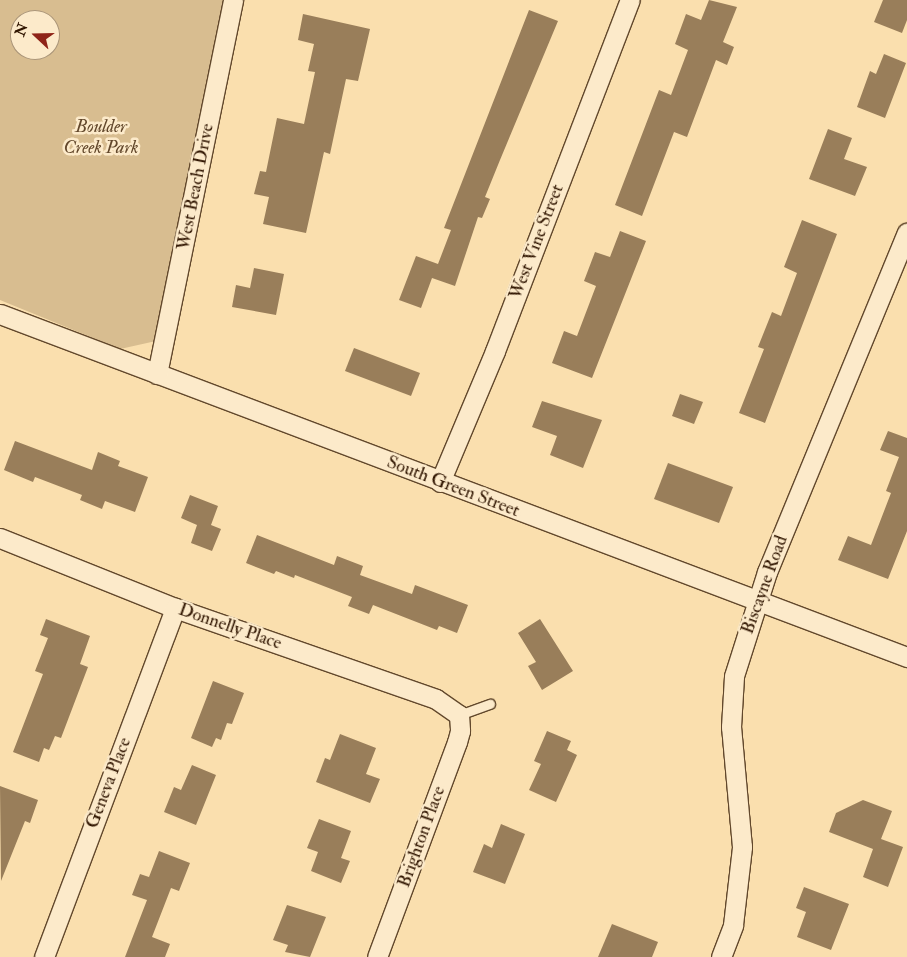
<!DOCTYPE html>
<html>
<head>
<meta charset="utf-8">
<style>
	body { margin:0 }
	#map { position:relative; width:907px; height:957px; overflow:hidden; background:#fadfae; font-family:"IM FELL Double Pica",serif }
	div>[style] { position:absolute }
	.green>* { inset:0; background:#d8bd90 }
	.building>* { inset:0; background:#997e5a }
	.roads { filter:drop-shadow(1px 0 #62482c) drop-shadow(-1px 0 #62482c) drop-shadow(0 1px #62482c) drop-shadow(0 -1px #62482c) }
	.service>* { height:9px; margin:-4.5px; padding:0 4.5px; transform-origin:4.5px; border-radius:4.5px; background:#fceaca }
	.minor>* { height:19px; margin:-9.5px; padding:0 9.5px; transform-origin:9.5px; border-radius:9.5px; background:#fceaca }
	span { translate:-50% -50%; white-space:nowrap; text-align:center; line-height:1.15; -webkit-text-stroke:5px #fceaca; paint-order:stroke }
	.park-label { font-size:18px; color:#62472b; font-style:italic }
	.street-label { font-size:18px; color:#301500 }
	.north { position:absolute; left:10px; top:10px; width:50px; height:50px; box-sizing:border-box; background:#fceaca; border:1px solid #aa9579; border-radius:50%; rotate:291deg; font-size:14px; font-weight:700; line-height:20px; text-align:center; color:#301500 }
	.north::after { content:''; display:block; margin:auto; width:18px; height:22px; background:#8f2418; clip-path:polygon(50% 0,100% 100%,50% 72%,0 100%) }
</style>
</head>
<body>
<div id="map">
	<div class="green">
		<i style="clip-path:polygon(evenodd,0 0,233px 0,165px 339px,120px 349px,0 300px,0 0,20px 20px,50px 20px,50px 50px,20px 50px,20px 20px)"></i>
	</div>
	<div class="building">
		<i style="clip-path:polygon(709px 0,737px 7px,723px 42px,734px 47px,727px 65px,716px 60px,687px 137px,674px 132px,642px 216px,615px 205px,659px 90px,671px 95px,688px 50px,675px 44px,686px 14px,701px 20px)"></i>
		<i style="clip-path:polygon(883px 0,907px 0,907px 20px,902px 33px,874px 22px)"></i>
		<i style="clip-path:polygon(529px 10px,558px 21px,500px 160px,485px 197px,490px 199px,482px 218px,478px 217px,455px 286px,432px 278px,421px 308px,399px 300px,416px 256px,438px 264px,451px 230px,444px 228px)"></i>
		<i style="clip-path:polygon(303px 14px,370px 29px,358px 81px,346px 79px,330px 154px,324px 152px,306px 233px,263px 224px,269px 197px,254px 194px,260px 171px,266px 172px,277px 118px,304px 124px,315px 72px,308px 71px,314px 44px,298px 40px)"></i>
		<i style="clip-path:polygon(884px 54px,906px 63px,885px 118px,857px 107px,870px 71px,876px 74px)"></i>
		<i style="clip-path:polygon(828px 129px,852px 138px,844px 159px,867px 167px,855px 196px,809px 179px)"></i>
		<i style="clip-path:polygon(802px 220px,837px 234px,765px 423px,739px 413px,764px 349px,758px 347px,772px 312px,781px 316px,797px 273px,784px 267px)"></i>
		<i style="clip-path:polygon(620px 231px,646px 241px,592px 378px,552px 363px,564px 331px,577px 336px,596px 286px,584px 281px,595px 252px,610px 257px)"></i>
		<i style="clip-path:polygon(254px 268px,284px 274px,276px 315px,232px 307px,236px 285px,250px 288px)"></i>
		<i style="clip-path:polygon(354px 348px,420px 373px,411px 396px,345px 371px)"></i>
		<i style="clip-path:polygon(680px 394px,703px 402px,694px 424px,672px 416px)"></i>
		<i style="clip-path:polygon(542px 401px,602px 420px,583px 468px,550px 455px,557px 436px,532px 427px)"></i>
		<i style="clip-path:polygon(888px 431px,907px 438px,907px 531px,888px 579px,838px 560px,848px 536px,871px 545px,891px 493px,886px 491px,899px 457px,880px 450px)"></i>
		<i style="clip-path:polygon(15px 441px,92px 470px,98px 452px,120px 461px,118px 466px,148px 477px,135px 512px,105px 501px,102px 509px,80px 500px,82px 495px,35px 477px,33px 482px,4px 470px)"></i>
		<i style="clip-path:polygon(668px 463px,733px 487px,719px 523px,654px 499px)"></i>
		<i style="clip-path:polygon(190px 495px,218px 506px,211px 525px,221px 529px,212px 551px,191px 543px,197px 525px,181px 518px)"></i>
		<i style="clip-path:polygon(257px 535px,334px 565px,337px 556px,363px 566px,360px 575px,412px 594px,415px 585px,468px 605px,457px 633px,439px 626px,437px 630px,373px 605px,369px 614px,348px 606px,352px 597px,295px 575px,294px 578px,276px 571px,274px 574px,246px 563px)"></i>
		<i style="clip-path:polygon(46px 619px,90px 636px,80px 664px,88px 667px,61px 738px,55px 736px,49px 750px,44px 748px,39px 762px,13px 752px,43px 674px,35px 671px,48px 638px,40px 635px)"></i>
		<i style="clip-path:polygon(540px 619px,573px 671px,542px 690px,528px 666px,536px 662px,518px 633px)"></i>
		<i style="clip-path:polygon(213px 681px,244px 693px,232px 724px,227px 723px,221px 740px,216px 738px,212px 747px,191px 738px)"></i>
		<i style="clip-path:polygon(547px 731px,571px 741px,567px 750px,577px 755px,556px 802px,529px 790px,541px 764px,534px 761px)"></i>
		<i style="clip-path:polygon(340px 734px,376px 748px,366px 774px,380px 779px,370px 803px,316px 782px,325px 758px,330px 760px)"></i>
		<i style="clip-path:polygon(192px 765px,216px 775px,196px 825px,164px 812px,174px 787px,181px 790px)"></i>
		<i style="clip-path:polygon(0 786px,38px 800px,30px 823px,25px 821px,1px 881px)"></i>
		<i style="clip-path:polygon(863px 800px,892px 811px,881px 839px,903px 847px,888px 887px,863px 877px,873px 849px,829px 832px,836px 813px)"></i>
		<i style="clip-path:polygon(319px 819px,351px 831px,341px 858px,350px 861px,341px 883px,311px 871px,318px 852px,307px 848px)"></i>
		<i style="clip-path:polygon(501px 824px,525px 834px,505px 884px,473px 872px,484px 844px,492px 848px)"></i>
		<i style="clip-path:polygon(159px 851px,190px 863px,179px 891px,171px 888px,152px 937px,170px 944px,165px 957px,125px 957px,147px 900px,132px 895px,140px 874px,149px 877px)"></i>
		<i style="clip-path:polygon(804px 887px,849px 904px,831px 950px,797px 937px,806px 912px,796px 908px)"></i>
		<i style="clip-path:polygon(287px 905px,326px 917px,310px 957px,285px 952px,288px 945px,273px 940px)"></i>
		<i style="clip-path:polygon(612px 924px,658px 942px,652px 957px,598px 957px)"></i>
	</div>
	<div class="roads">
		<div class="service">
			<i style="left:459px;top:715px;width:33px;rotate:-20deg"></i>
		</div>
		<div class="minor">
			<i style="left:0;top:314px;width:970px;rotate:20.72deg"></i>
			<i style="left:157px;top:374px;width:382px;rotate:-78.5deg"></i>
			<i style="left:440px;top:482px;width:142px;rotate:-67.2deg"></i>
			<i style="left:495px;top:351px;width:376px;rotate:-69deg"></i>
			<i style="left:0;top:538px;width:188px;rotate:21.8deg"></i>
			<i style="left:175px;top:608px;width:276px;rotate:19.2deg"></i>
			<i style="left:436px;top:699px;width:28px;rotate:35deg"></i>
			<i style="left:459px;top:715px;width:16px;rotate:86deg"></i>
			<i style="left:460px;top:731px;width:11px;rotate:105deg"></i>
			<i style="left:457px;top:742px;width:229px;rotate:110.4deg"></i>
			<i style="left:44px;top:957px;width:373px;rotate:-69.4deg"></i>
			<i style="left:721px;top:957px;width:34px;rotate:-69deg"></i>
			<i style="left:733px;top:925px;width:79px;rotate:-83.4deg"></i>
			<i style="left:742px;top:847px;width:121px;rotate:-95.2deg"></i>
			<i style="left:731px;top:727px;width:51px;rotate:-86.6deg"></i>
			<i style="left:734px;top:676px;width:109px;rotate:-72.4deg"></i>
			<i style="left:767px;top:572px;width:367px;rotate:-67.6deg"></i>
		</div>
	</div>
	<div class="park-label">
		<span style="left:101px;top:138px">Boulder<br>Creek Park</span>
	</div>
	<div class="street-label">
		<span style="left:196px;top:187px;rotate:-79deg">West Beach Drive</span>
		<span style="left:537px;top:242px;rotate:-69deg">West Vine Street</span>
		<span style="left:453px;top:487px;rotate:21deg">South Green Street</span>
		<span style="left:765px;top:585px;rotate:-70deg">Biscayne Road</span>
		<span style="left:230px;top:627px;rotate:19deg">Donnelly Place</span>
		<span style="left:109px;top:783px;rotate:-69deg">Geneva Place</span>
		<span style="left:422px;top:837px;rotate:-70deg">Brighton Place</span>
	</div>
	<div class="north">N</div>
</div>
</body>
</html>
